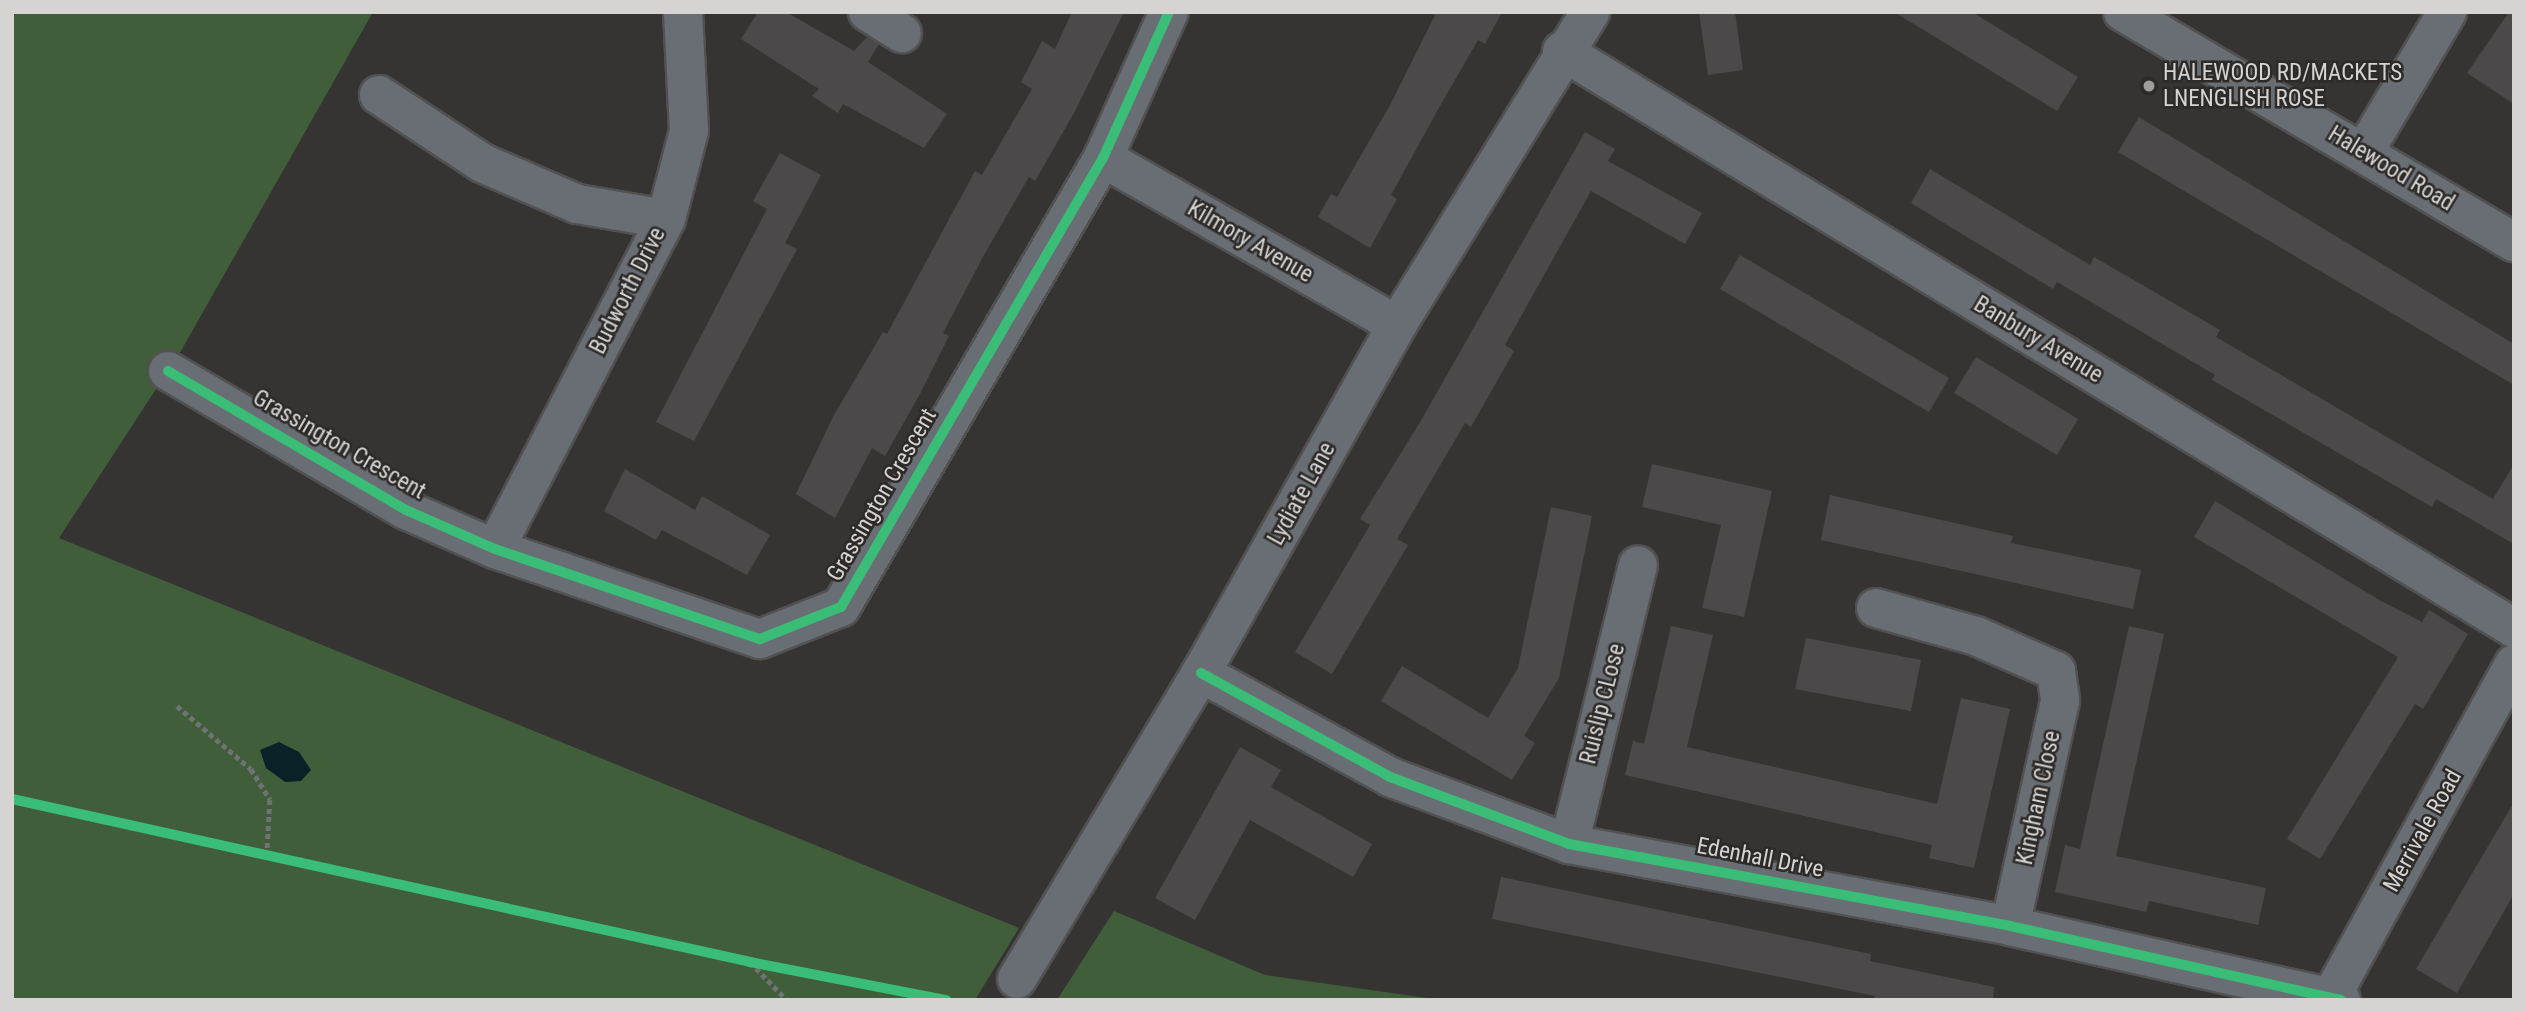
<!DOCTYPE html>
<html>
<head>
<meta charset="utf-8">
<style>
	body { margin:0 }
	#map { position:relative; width:2526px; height:1012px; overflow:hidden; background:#363433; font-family:"Roboto Condensed",sans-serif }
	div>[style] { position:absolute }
	.green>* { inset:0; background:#405e3a }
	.water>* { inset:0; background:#0a2127 }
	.building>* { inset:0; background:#4b4949 }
	.path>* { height:4.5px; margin-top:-2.25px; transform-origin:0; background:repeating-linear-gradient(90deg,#707275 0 5px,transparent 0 8.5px) }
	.roads { filter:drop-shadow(2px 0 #525151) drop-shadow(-2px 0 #525151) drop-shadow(0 2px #525151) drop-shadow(0 -2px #525151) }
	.minor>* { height:38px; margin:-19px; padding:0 19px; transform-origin:19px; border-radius:19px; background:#686e74 }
	.cycleway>* { height:10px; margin:-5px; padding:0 5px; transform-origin:5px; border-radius:5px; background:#3abd76 }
	.dots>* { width:19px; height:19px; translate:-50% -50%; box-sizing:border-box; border:4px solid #2d2a28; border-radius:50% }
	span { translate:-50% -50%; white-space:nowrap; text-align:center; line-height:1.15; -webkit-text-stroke:5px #2d2a28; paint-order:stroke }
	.poi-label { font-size:23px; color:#d6d4d3 }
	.left { translate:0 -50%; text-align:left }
	.street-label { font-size:23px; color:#d6d4d3 }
	.frame { position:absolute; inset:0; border:14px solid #d6d4d3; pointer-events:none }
</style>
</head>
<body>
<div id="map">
	<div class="green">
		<i style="clip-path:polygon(12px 12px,373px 12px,182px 349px,59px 538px,1019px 928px,975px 1000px,12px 1000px)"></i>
		<i style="clip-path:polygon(1114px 911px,1265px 975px,1441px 1000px,1057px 1000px)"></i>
	</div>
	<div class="water">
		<i style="clip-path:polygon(279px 742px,299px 752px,311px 770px,301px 781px,285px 782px,266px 768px,260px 750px)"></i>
	</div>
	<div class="building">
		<i style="clip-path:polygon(758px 12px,786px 12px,854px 51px,867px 37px,879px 44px,868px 62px,947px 114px,924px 148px,843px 104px,838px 113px,812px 96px,819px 89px,741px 39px)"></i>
		<i style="clip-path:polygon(1072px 12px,1124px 12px,1074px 113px,1035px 181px,1029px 177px,984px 255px,943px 333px,949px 336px,920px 394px,885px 456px,872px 448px,835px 518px,796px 494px,834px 415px,883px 332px,887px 334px,975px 171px,982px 175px,1032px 89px,1021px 82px,1042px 41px,1055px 49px)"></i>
		<i style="clip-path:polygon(1430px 12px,1502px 12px,1485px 44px,1478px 40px,1440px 106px,1391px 195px,1397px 199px,1370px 248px,1318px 217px,1331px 194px,1337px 197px,1390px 105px,1435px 15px)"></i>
		<i style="clip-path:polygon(1699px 12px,1735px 12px,1743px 70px,1708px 75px)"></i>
		<i style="clip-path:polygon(1894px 12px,1972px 12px,2078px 77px,2057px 111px)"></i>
		<i style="clip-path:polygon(2509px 12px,2514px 12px,2514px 104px,2467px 73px)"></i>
		<i style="clip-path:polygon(2139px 117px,2514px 344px,2514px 385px,2118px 152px)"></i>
		<i style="clip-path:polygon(1585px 132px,1615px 149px,1608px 161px,1702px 213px,1685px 244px,1591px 191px,1505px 345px,1514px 351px,1471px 427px,1465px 423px,1397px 539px,1408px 545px,1332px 674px,1295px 652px,1370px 525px,1360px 519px,1419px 424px)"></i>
		<i style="clip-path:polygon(780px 153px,821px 175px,785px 243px,797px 249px,694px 441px,656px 422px,767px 209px,753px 201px)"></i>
		<i style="clip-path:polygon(1930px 169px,2090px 265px,2094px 257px,2220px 330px,2216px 337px,2493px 499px,2514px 464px,2514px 544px,2436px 499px,2432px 507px,2212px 380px,2215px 375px,2057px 282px,2053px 289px,1911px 203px)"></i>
		<i style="clip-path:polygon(1740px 255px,1949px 378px,1929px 412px,1720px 289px)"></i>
		<i style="clip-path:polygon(1976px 357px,2078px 419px,2057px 455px,1954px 393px)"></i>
		<i style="clip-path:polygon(1652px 464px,1772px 491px,1744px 617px,1702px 608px,1721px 525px,1642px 507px)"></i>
		<i style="clip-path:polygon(625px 469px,695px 510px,702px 496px,770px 535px,747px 575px,662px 530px,656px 540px,604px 511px)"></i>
		<i style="clip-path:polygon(1830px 495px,2013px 536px,2011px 543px,2141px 570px,2133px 609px,1821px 540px)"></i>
		<i style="clip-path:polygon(2215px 501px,2381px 601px,2422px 622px,2429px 610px,2468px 634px,2423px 709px,2415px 704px,2320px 859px,2287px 839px,2398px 657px,2194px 537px)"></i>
		<i style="clip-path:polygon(1551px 507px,1592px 516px,1559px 678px,1524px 736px,1535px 743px,1512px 780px,1381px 701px,1402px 666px,1488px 718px,1518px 668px)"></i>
		<i style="clip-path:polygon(1671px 626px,1713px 635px,1687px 747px,1937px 804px,1961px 698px,2010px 709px,1974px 868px,1929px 858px,1932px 845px,1625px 775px,1633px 741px,1644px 744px)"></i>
		<i style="clip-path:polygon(2129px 626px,2164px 634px,2116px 856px,2266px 888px,2258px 925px,2149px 901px,2146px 912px,2055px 892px,2065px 845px,2080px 849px)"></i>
		<i style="clip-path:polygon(1806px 638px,1921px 660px,1911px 711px,1795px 689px)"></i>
		<i style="clip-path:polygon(1240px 747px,1281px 770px,1271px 787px,1372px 844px,1353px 877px,1250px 820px,1195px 920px,1155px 898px)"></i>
		<i style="clip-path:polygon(2514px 802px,2514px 894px,2457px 993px,2416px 969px)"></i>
		<i style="clip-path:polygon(1501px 877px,1871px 954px,1870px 961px,1994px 987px,1993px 1000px,1874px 1000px,1875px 996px,1492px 919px)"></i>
	</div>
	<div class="path">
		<i style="left:177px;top:706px;width:97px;rotate:40.4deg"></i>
		<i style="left:251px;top:769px;width:36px;rotate:58deg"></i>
		<i style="left:270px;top:800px;width:55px;rotate:93.1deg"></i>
		<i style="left:750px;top:962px;width:53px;rotate:45.8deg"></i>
	</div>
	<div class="roads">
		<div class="minor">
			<i style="left:868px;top:12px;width:40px;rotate:32deg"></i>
			<i style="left:2123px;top:12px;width:454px;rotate:30.5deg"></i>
			<i style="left:1562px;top:51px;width:1113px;rotate:31.22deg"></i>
			<i style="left:379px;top:95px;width:123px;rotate:33.4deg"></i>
			<i style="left:482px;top:163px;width:103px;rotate:23.3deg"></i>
			<i style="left:577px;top:204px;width:90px;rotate:9.6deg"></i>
			<i style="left:2364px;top:152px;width:163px;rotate:-59.3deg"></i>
			<i style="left:1103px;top:158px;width:338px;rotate:29.6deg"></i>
			<i style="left:168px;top:371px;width:276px;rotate:30.3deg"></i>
			<i style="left:406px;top:510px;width:97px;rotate:23.7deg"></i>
			<i style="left:495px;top:549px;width:280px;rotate:18.8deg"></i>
			<i style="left:760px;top:639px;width:87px;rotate:-21.6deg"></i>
			<i style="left:841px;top:607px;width:520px;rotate:-59.74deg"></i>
			<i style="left:1103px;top:158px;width:160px;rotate:-65.7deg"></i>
			<i style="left:495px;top:549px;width:372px;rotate:-62.6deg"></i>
			<i style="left:666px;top:219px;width:91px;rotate:-75.4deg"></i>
			<i style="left:689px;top:131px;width:119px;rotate:-92.9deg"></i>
			<i style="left:1876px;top:608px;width:104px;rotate:15.6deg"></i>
			<i style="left:1976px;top:636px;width:87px;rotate:23.6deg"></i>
			<i style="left:2056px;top:671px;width:30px;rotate:82deg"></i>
			<i style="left:2060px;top:701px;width:230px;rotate:102.5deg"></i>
			<i style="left:1201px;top:673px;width:216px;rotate:28.8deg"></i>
			<i style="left:1390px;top:777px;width:191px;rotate:20.5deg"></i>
			<i style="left:1569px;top:844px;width:449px;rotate:10.5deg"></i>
			<i style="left:2010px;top:926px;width:339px;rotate:12.6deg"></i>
			<i style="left:1569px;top:844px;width:287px;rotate:-76.1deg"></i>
			<i style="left:1017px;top:979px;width:357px;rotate:-59deg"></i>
			<i style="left:1201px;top:673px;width:399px;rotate:-60.6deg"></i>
			<i style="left:1397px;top:325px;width:368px;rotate:-58.3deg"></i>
			<i style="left:2331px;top:997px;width:380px;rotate:-61.2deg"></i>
		</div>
	</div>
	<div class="cycleway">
		<i style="left:168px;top:371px;width:276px;rotate:30.3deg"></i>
		<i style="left:406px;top:510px;width:97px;rotate:23.7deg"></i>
		<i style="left:495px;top:549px;width:280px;rotate:18.8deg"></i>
		<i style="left:760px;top:639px;width:87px;rotate:-21.6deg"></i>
		<i style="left:841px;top:607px;width:520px;rotate:-59.74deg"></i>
		<i style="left:1103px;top:158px;width:160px;rotate:-65.7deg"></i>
		<i style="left:1201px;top:673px;width:216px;rotate:28.8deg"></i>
		<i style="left:1390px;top:777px;width:191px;rotate:20.5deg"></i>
		<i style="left:1569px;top:844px;width:449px;rotate:10.5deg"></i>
		<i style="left:2010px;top:926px;width:339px;rotate:12.6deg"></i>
		<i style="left:12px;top:799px;width:756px;rotate:12.45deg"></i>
		<i style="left:750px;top:962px;width:200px;rotate:11deg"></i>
	</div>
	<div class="dots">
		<i style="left:2149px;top:86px;background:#9e9c9b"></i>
	</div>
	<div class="poi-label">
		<span class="left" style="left:2163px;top:86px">HALEWOOD RD/MACKETS<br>LNENGLISH ROSE</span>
	</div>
	<div class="street-label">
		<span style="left:2391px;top:169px;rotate:31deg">Halewood Road</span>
		<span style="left:1250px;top:242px;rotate:30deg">Kilmory Avenue</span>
		<span style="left:628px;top:291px;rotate:-63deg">Budworth Drive</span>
		<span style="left:2038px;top:340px;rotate:31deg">Banbury Avenue</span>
		<span style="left:339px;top:445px;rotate:30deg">Grassington Crescent</span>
		<span style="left:1302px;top:494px;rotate:-61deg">Lydiate Lane</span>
		<span style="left:882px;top:495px;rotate:-60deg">Grassington Crescent</span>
		<span style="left:1603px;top:704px;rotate:-76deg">Ruislip CLose</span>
		<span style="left:2039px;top:798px;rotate:-78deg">Kingham Close</span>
		<span style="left:2423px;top:831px;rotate:-61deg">Merrivale Road</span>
		<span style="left:1760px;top:858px;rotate:11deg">Edenhall Drive</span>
	</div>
	<div class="frame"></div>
</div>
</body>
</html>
